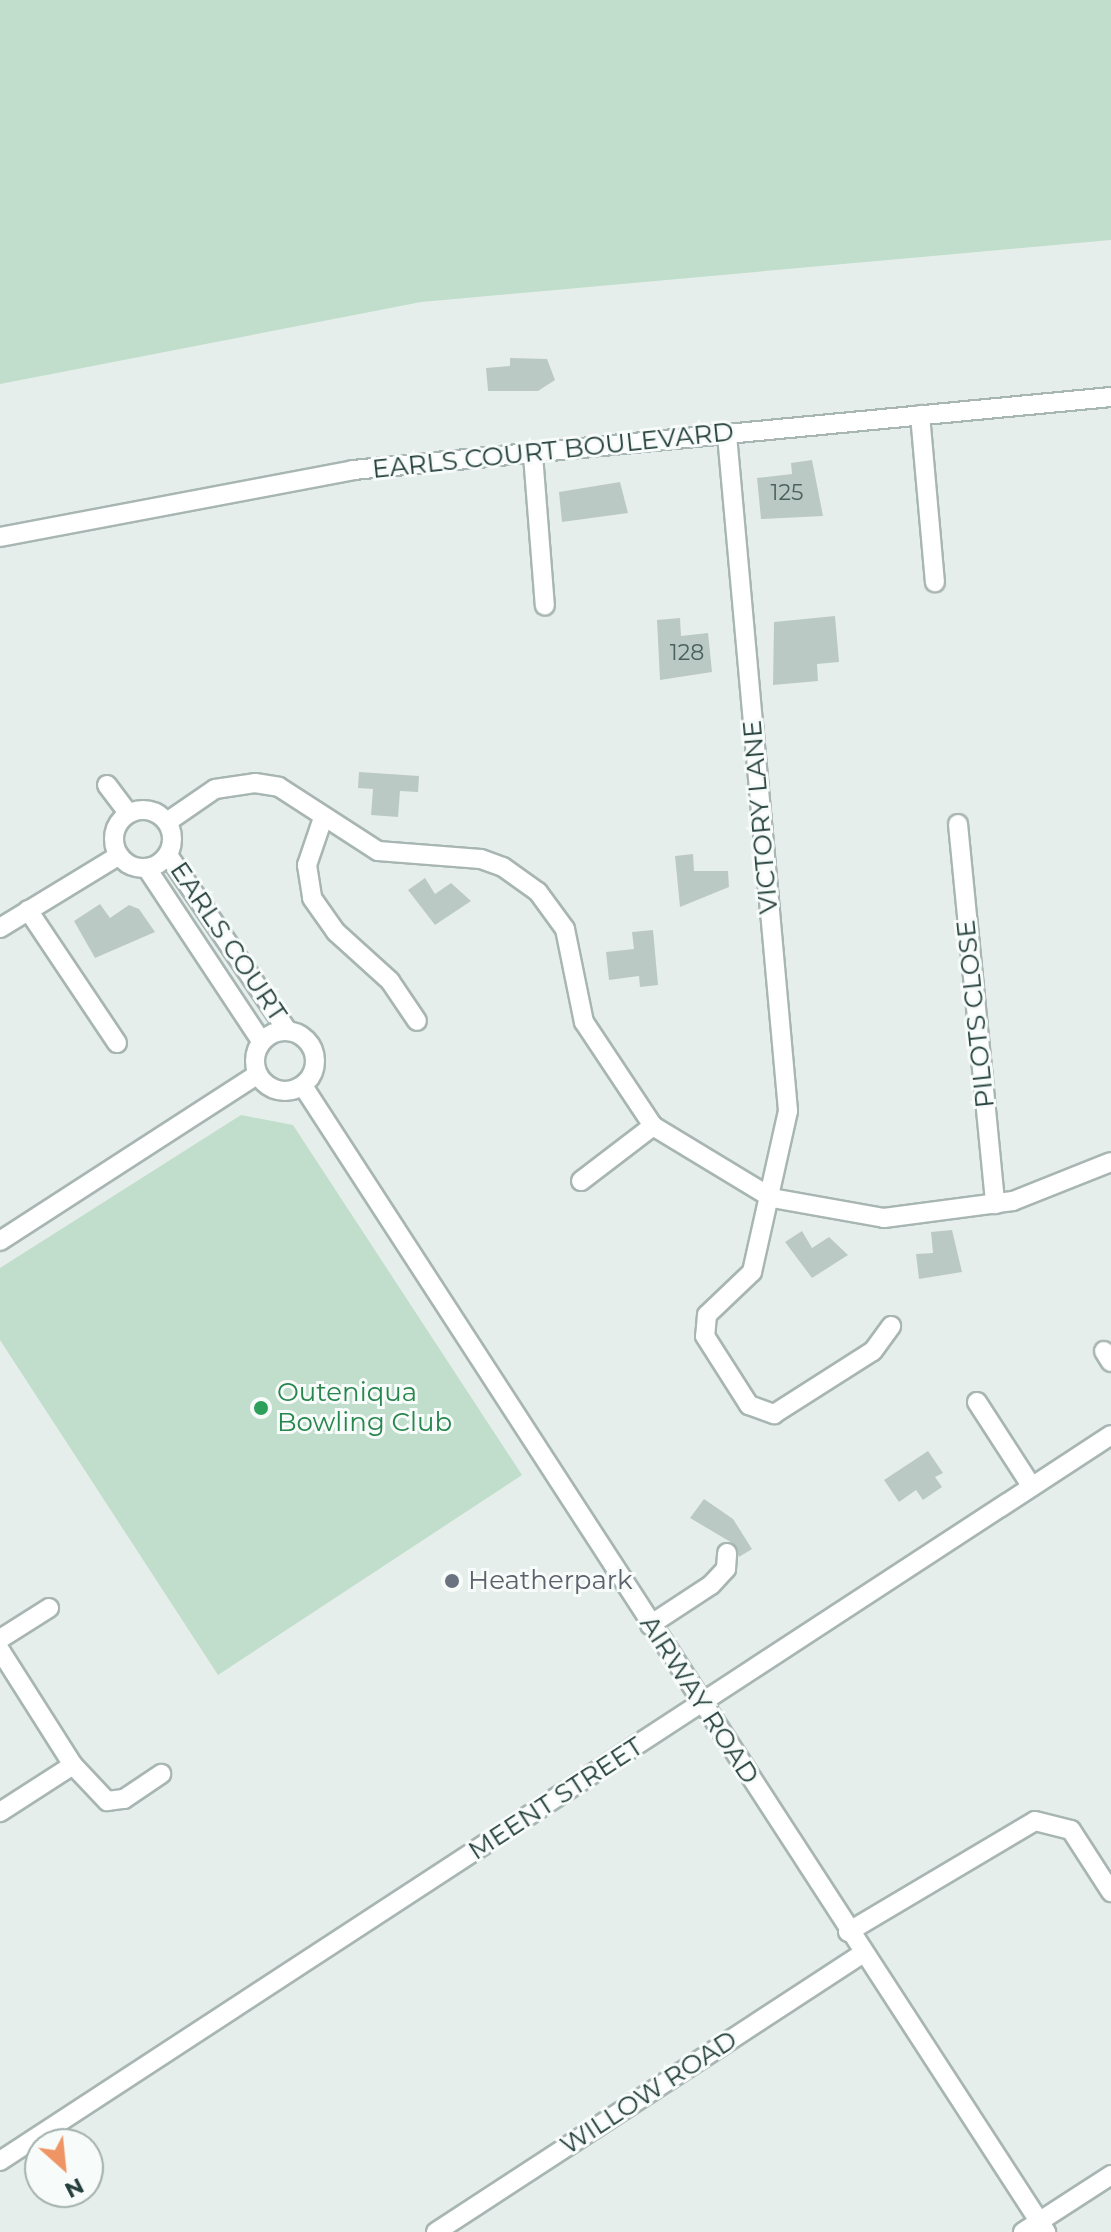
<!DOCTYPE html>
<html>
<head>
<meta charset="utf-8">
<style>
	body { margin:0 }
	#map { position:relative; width:1111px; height:2232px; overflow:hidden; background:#e6eeeb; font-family:Montserrat,sans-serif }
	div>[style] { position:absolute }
	.green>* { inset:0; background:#c0decb }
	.building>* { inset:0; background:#bbc9c5 }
	.roads { filter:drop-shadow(2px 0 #a8b6b3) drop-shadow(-2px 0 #a8b6b3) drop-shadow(0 2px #a8b6b3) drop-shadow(0 -2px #a8b6b3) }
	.minor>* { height:18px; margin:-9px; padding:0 9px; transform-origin:9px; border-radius:9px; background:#fff }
	.minor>.ring { margin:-9px; padding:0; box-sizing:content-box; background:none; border:18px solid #fff; border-radius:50% }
	.dots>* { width:22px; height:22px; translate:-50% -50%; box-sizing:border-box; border:4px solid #f7fbf9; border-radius:50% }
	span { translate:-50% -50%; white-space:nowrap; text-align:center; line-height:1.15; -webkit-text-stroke:6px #f7fbf9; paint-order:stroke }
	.number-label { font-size:22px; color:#4a625e }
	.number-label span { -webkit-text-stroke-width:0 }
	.street-label { font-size:26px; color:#25403c }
	.leisure-label { font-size:26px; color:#27864d }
	.left { translate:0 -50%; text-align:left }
	.worship-label { font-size:26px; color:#5b616d }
	.north { position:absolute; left:24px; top:2128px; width:80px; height:80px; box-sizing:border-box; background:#f7fbf9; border:2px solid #a3b0ad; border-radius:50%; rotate:153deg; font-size:22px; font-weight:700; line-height:32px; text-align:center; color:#25403c }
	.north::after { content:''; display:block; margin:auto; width:28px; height:36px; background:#ee9465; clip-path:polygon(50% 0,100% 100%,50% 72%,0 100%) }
</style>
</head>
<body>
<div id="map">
	<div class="green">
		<i style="clip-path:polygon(0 0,1111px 0,1111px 240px,421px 302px,0 384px)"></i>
		<i style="clip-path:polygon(241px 1115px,293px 1125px,522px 1475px,218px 1675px,0 1340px,0 1268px)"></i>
	</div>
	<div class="building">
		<i style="clip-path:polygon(510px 358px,547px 359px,555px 380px,538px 391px,488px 391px,486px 368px,510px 366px)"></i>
		<i style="clip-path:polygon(812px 460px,823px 516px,761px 519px,757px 478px,792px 474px,791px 463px)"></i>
		<i style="clip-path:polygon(620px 482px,628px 513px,562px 522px,559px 492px)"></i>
		<i style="clip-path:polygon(835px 616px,839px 662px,817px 664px,818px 681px,773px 685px,774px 622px)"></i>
		<i style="clip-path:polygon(680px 618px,681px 636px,708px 633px,712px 672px,660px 680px,657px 620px)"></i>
		<i style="clip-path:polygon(359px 772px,419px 776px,418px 792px,400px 791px,398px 817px,371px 815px,373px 789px,358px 788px)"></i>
		<i style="clip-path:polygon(693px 854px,694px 871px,728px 871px,729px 887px,680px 907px,675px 856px)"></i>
		<i style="clip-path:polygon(425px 878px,435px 894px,451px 883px,471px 901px,435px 925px,408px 890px)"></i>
		<i style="clip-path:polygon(100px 904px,110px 918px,129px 905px,139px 909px,155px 932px,95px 958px,74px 921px)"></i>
		<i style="clip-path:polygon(653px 930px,658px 985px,640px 987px,639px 976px,609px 980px,606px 952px,634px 949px,632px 932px)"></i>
		<i style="clip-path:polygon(952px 1230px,962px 1272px,919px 1279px,916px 1254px,933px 1253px,931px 1232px)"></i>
		<i style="clip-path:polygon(802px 1231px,812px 1248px,829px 1237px,848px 1255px,812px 1278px,785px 1242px)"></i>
		<i style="clip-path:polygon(928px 1451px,943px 1473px,935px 1477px,942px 1487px,923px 1500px,916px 1490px,899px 1502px,884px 1480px)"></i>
		<i style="clip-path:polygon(704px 1499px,733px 1519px,752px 1549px,739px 1557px,734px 1544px,690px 1518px)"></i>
	</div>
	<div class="roads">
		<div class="minor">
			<i style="left:920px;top:415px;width:168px;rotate:84.9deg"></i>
			<i style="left:727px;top:435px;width:679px;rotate:84.84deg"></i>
			<i style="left:788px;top:1111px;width:165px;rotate:102.6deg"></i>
			<i style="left:752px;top:1272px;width:62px;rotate:136.3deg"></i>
			<i style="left:707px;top:1315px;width:21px;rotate:95deg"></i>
			<i style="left:705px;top:1336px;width:82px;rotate:57.5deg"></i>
			<i style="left:749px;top:1405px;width:27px;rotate:20deg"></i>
			<i style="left:774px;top:1414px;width:117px;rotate:-32.5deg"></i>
			<i style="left:873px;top:1351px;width:31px;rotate:-54deg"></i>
			<i style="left:533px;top:455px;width:151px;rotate:85.5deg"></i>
			<i style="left:0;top:537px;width:359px;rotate:-10.7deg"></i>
			<i style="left:353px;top:470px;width:762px;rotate:-5.5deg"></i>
			<i style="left:107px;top:785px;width:35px;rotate:53deg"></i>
			<i class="ring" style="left:114px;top:810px;width:40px;height:40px"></i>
			<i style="left:323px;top:818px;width:50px;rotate:108.8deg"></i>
			<i style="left:307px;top:865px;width:33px;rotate:81deg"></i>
			<i style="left:312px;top:898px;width:42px;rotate:54.8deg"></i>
			<i style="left:336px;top:932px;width:73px;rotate:42.2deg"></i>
			<i style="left:390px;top:981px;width:48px;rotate:56deg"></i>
			<i style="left:167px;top:822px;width:58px;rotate:-34.5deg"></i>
			<i style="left:215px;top:789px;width:40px;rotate:-8.5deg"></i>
			<i style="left:255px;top:783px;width:24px;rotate:9deg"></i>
			<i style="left:279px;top:787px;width:118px;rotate:32.9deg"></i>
			<i style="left:378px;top:851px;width:103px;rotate:4.4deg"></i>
			<i style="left:481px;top:859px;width:23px;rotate:20deg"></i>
			<i style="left:503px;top:867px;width:43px;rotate:35.5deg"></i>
			<i style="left:538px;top:892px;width:46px;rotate:53.9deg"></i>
			<i style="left:565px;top:929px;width:95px;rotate:78.5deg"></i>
			<i style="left:584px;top:1022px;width:125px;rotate:56.4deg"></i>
			<i style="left:653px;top:1126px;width:139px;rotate:31.2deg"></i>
			<i style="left:772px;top:1198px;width:114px;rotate:10.1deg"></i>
			<i style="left:884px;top:1218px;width:130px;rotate:-7.5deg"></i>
			<i style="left:1013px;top:1201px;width:105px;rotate:-21.7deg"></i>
			<i style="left:958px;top:824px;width:382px;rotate:84.4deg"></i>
			<i style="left:168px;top:855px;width:212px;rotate:55.8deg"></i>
			<i style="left:148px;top:870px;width:205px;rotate:56.5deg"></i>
			<i style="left:28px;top:910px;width:160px;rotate:56.2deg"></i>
			<i style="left:0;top:928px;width:138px;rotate:-31.4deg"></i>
			<i class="ring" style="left:255px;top:1031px;width:42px;height:42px"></i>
			<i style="left:303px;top:1086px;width:1366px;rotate:57.04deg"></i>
			<i style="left:581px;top:1181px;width:91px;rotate:-37.4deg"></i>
			<i style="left:0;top:1241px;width:306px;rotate:-32.9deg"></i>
			<i style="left:1104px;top:1351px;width:13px;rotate:58deg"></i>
			<i style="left:977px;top:1402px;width:101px;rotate:57.1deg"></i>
			<i style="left:650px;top:1625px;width:73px;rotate:-33.3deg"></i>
			<i style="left:711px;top:1585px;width:22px;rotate:-47deg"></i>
			<i style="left:726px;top:1569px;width:16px;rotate:-86deg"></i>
			<i style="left:0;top:1639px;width:58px;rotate:-32.3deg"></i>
			<i style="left:0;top:1650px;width:136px;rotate:57.6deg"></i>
			<i style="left:73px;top:1765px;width:87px;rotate:147.2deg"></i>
			<i style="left:73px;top:1765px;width:50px;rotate:46.6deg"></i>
			<i style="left:107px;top:1801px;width:17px;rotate:-7deg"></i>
			<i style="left:124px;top:1799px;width:45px;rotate:-34deg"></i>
			<i style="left:848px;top:1932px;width:217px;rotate:-30.7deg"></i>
			<i style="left:1035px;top:1821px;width:37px;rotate:14deg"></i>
			<i style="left:1071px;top:1830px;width:74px;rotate:57.2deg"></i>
			<i style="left:0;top:2161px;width:1327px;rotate:-33.16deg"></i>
			<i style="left:436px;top:2232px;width:509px;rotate:-33.13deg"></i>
			<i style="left:1023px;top:2232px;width:105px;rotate:-32.9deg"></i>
		</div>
	</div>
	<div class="dots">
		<i style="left:261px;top:1408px;background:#2e9e5b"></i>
		<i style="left:452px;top:1581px;background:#6b7280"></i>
	</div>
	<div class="number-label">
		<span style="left:787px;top:493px">125</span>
		<span style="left:687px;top:653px">128</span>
	</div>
	<div class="street-label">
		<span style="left:553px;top:451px;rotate:-6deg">EARLS COURT BOULEVARD</span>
		<span style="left:761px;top:817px;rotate:-95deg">VICTORY LANE</span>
		<span style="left:228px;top:942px;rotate:56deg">EARLS COURT</span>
		<span style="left:976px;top:1014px;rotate:-96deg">PILOTS CLOSE</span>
		<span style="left:699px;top:1700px;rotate:57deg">AIRWAY ROAD</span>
		<span style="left:556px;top:1799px;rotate:-33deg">MEENT STREET</span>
		<span style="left:649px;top:2093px;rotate:-33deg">WILLOW ROAD</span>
	</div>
	<div class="leisure-label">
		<span class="left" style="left:277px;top:1408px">Outeniqua<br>Bowling Club</span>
	</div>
	<div class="worship-label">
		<span class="left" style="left:468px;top:1581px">Heatherpark</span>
	</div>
	<div class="north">N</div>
</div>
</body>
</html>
